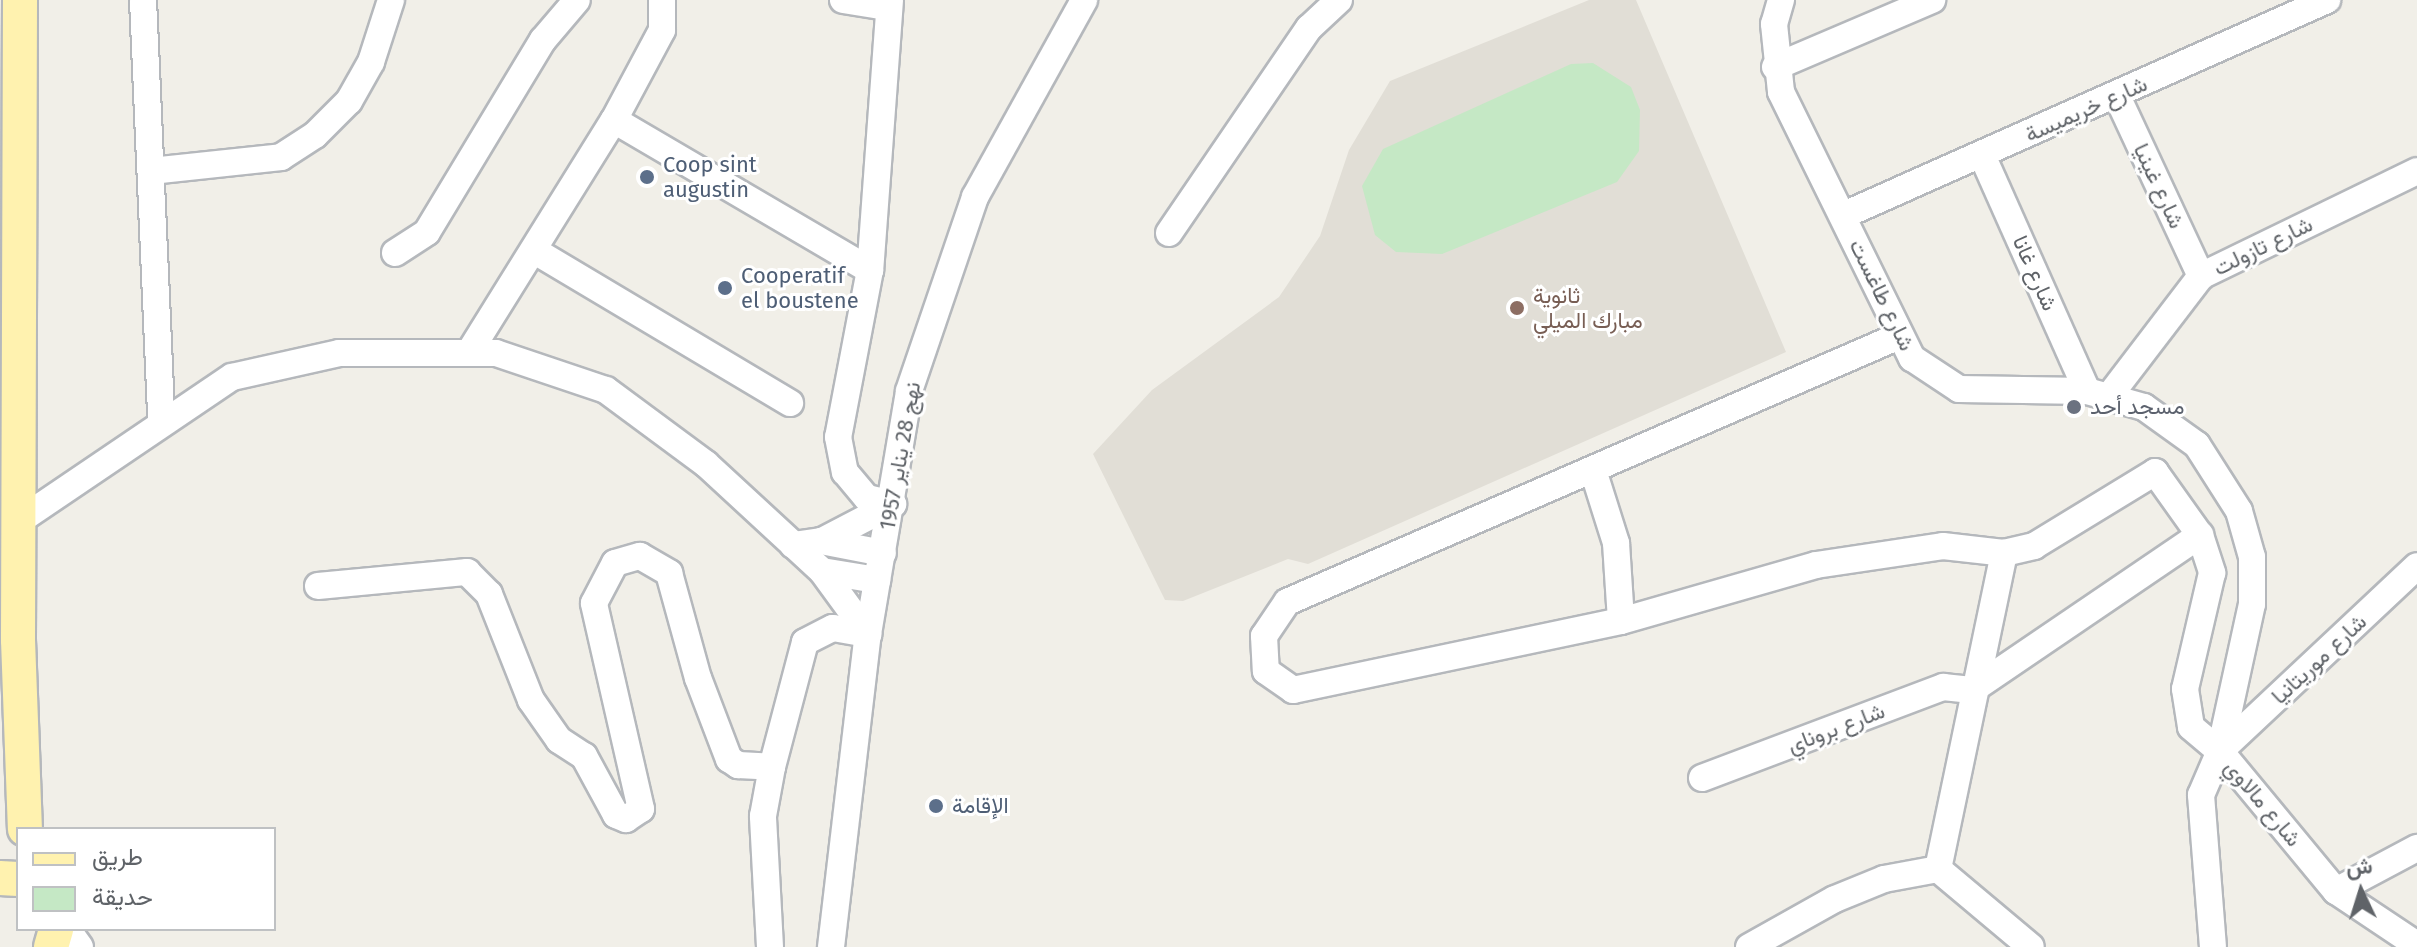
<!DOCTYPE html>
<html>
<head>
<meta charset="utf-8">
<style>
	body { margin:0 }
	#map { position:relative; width:2417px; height:947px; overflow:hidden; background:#f1efe8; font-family:"Fira Sans",Vazirmatn,sans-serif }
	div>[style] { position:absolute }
	.education>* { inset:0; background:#e1ded6 }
	.green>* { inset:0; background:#c5e8c5 }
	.roads { filter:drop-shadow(2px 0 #b5b8bc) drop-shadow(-2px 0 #b5b8bc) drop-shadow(0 2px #b5b8bc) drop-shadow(0 -2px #b5b8bc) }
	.minor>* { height:26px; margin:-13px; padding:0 13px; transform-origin:13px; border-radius:13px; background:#fff }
	.major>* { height:34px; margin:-17px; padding:0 17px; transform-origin:17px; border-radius:17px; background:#fff2af }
	.dots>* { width:22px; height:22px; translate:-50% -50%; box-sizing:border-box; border:4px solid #fff; border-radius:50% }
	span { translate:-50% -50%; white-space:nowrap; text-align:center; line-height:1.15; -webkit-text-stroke:6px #fff; paint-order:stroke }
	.street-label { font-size:22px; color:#5f6368 }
	.service-label { font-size:22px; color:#4e5e75 }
	.left { translate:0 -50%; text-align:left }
	.education-label { font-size:22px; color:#785e54 }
	.worship-label { font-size:22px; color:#5b616d }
	.legend { position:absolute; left:16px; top:827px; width:260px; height:104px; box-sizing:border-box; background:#fff; border:2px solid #bfc1c3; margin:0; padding:10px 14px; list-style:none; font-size:24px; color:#5f6368 }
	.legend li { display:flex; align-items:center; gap:16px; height:40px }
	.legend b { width:40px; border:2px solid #bfc1c3 }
	.north { position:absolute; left:2321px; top:851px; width:80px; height:80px; -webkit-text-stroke:6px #fff; paint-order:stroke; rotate:356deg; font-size:22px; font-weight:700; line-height:32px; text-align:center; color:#5f6368 }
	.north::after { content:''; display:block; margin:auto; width:28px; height:36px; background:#5f6368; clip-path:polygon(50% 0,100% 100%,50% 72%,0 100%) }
</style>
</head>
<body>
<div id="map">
	<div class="education">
		<i style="clip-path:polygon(1589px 0,1636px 0,1786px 352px,1308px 564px,1288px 559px,1183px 601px,1165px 600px,1093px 454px,1152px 390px,1279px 297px,1320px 236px,1349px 150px,1390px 81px)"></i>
	</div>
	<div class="green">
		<i style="clip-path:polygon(1593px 63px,1631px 87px,1640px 110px,1639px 151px,1617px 182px,1442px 254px,1396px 252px,1375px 235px,1362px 186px,1383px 149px,1571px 64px)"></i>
	</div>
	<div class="roads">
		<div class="minor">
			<i style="left:143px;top:0;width:418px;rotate:87.5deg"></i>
			<i style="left:843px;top:0;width:44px;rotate:9.2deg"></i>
			<i style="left:890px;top:0;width:271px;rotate:94.2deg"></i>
			<i style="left:870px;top:270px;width:170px;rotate:100.8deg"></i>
			<i style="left:838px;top:437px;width:36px;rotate:79deg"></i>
			<i style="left:845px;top:472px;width:34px;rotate:50deg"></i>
			<i style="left:867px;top:498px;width:27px;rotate:13deg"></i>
			<i style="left:1781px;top:0;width:25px;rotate:106deg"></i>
			<i style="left:1774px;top:24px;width:68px;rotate:84.1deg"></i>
			<i style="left:1781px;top:92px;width:297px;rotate:63.8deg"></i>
			<i style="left:1912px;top:358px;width:56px;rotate:33.4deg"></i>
			<i style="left:1959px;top:389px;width:128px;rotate:0.9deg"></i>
			<i style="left:2087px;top:391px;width:59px;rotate:15.7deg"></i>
			<i style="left:2144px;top:407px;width:65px;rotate:35.6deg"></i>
			<i style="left:2197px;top:445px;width:78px;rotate:57.5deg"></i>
			<i style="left:2239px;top:511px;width:48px;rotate:74.2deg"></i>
			<i style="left:2252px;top:557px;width:47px;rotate:90deg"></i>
			<i style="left:2252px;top:604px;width:150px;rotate:102.3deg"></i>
			<i style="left:2220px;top:751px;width:48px;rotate:113.4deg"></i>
			<i style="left:2201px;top:795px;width:152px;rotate:85.5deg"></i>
			<i style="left:1775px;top:67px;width:171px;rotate:-23.1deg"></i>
			<i style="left:2117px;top:96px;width:199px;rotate:65deg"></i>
			<i style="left:614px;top:120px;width:297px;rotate:30.4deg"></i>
			<i style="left:1982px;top:155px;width:258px;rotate:66deg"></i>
			<i style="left:151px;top:171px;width:131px;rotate:-6.1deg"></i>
			<i style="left:281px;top:157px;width:40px;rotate:-32.9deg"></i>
			<i style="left:315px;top:135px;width:48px;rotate:-45deg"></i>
			<i style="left:349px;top:101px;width:45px;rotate:-60.6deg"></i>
			<i style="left:371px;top:62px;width:65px;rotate:-72.1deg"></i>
			<i style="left:1844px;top:215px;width:529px;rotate:-24deg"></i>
			<i style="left:1169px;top:233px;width:248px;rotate:-55.7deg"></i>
			<i style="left:1309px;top:28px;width:41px;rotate:-43deg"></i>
			<i style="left:535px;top:251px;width:297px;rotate:30.8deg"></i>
			<i style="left:395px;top:253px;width:38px;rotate:-33deg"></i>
			<i style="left:427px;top:232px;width:224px;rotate:-58.9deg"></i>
			<i style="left:543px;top:40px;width:52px;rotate:-49.6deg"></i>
			<i style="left:1899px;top:336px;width:667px;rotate:156.51deg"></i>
			<i style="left:1287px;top:602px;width:41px;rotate:124.1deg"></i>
			<i style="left:1264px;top:636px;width:35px;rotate:87deg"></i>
			<i style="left:1266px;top:671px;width:33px;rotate:35deg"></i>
			<i style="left:1293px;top:690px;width:335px;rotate:-11.9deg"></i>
			<i style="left:1621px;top:621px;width:203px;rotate:-16deg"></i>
			<i style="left:1816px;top:565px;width:128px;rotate:-8.5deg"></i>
			<i style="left:1943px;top:546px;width:61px;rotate:6.5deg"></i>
			<i style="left:2004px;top:553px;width:31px;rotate:-13deg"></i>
			<i style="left:2034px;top:546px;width:142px;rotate:-31.4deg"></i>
			<i style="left:2155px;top:472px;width:77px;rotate:54.5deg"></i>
			<i style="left:2200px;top:535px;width:40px;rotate:72deg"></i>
			<i style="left:2212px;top:573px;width:119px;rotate:103.1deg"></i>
			<i style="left:2185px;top:689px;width:38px;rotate:81deg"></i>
			<i style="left:2191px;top:727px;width:38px;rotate:40deg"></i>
			<i style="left:2220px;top:751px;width:182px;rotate:50.4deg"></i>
			<i style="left:2336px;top:891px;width:97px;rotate:33.7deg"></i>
			<i style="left:470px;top:351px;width:272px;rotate:-58.1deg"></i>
			<i style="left:614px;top:120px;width:102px;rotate:-61.9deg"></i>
			<i style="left:662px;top:30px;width:30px;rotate:-90deg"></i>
			<i style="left:2110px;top:395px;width:150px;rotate:-52.6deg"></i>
			<i style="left:2201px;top:276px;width:240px;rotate:-25.9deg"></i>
			<i style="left:1593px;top:470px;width:77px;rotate:72.5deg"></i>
			<i style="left:1616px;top:543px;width:78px;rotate:86.3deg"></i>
			<i style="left:19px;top:521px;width:257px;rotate:-34.1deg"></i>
			<i style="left:232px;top:377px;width:110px;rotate:-12.6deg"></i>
			<i style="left:339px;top:353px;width:157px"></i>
			<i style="left:496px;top:353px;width:116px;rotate:18.6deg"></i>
			<i style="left:606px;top:390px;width:124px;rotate:36.5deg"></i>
			<i style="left:706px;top:464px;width:158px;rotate:42.7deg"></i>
			<i style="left:822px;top:571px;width:56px;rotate:9.3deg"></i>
			<i style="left:822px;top:541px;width:80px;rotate:-27.5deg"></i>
			<i style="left:793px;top:545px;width:28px;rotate:-8deg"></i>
			<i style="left:821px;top:541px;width:63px;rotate:11deg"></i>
			<i style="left:822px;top:571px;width:78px;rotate:53.9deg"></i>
			<i style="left:318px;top:586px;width:150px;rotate:-5.4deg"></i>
			<i style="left:467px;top:572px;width:31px;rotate:45deg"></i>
			<i style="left:489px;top:594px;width:114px;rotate:68.4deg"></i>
			<i style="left:531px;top:700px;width:49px;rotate:55deg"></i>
			<i style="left:559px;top:740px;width:30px;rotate:33deg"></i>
			<i style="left:584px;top:756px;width:67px;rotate:61.5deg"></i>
			<i style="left:616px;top:815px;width:11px;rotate:22deg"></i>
			<i style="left:626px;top:819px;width:18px;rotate:-34deg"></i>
			<i style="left:641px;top:809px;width:211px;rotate:-102.9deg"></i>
			<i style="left:594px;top:603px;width:45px;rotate:-62.3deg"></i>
			<i style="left:615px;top:563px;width:26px;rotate:-16deg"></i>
			<i style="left:640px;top:556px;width:34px;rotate:30deg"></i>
			<i style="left:669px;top:573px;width:109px;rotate:74.6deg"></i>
			<i style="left:698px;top:678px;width:87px;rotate:69.1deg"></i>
			<i style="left:729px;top:759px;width:11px;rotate:34deg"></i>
			<i style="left:738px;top:765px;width:34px;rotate:3deg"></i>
			<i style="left:772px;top:767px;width:129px;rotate:-75.2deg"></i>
			<i style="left:805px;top:642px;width:31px;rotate:-27deg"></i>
			<i style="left:833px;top:628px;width:36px;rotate:10deg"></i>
			<i style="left:2220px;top:751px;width:270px;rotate:-43.2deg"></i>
			<i style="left:1702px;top:778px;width:258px;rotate:-20.7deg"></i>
			<i style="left:1943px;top:687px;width:29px;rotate:6deg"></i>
			<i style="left:1972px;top:690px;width:276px;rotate:-34.2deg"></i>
			<i style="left:1938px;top:869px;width:323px;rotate:-78.2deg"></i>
			<i style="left:2336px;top:891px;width:92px;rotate:-28deg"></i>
			<i style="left:67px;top:929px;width:22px;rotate:54deg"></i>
			<i style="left:770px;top:947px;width:131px;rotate:-93.1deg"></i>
			<i style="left:763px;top:816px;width:50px;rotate:-79.6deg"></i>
			<i style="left:831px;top:947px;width:315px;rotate:-83.3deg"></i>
			<i style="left:868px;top:634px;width:246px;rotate:-80.4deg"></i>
			<i style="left:909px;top:391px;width:205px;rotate:-71.2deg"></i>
			<i style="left:975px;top:197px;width:225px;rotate:-61deg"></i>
			<i style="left:1749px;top:947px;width:98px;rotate:-29.2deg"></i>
			<i style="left:1835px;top:899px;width:53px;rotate:-22.2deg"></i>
			<i style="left:1884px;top:879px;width:55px;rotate:-10.5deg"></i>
			<i style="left:1938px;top:869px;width:121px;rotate:40deg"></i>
		</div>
		<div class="major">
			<i style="left:20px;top:0;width:640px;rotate:90.18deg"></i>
			<i style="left:18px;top:640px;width:189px;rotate:87.9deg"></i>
			<i style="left:0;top:878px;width:18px;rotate:3deg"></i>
			<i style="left:51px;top:947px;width:19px;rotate:-74deg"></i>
		</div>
	</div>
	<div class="dots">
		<i style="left:647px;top:177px;background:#5c6f8a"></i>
		<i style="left:725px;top:288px;background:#5c6f8a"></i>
		<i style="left:1517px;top:308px;background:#8d6e63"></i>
		<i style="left:2074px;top:407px;background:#6b7280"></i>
		<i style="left:936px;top:806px;background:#5c6f8a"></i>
	</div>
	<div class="street-label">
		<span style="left:2086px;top:109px;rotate:-24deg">شارع خريميسة</span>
		<span style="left:2159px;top:186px;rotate:65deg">شارع غينيا</span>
		<span style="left:2263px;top:246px;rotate:-26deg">شارع تازولت</span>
		<span style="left:2035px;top:273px;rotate:66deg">شارع غانا</span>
		<span style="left:1882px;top:295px;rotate:64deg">شارع طاغست</span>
		<span style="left:900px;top:456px;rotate:-80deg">نهج 28 يناير 1957</span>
		<span style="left:2319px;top:659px;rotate:-43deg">شارع موريتانيا</span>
		<span style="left:1836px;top:728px;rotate:-21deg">شارع بروناي</span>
		<span style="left:2263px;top:803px;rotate:50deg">شارع مالاوي</span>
	</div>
	<div class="service-label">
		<span class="left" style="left:663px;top:177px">Coop sint<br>augustin</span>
		<span class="left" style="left:741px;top:288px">Cooperatif<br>el boustene</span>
		<span class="left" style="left:952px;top:806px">الإقامة</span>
	</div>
	<div class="education-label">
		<span class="left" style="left:1533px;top:308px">ثانوية<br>مبارك الميلي</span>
	</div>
	<div class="worship-label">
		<span class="left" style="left:2090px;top:407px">مسجد أحد</span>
	</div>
	<ul class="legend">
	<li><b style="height:10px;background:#fff2af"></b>طريق</li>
	<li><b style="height:22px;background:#c5e8c5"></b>حديقة</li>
	</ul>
	<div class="north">ش</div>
</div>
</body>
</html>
